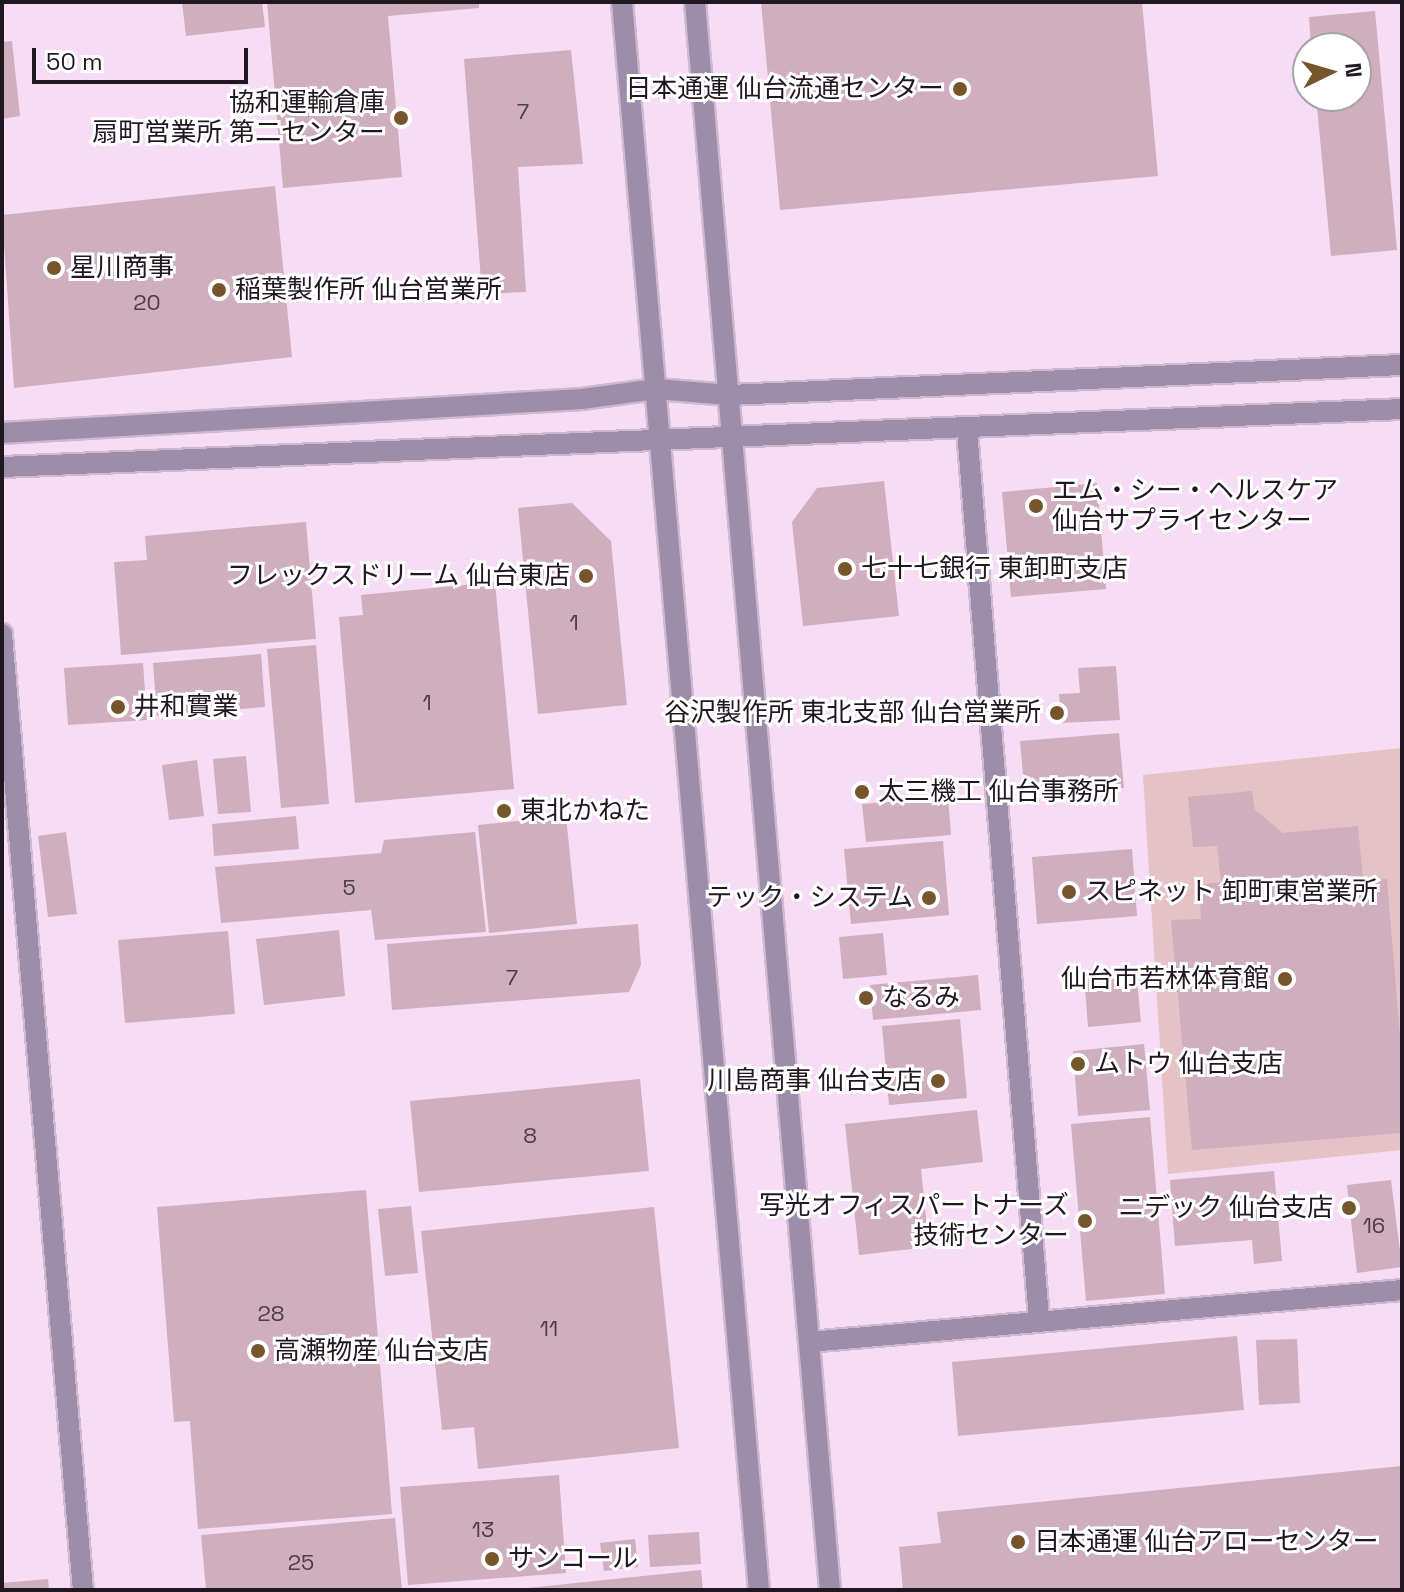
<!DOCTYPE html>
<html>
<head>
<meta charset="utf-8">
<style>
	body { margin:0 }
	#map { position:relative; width:1404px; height:1592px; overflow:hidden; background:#f7dcf5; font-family:"Space Grotesk","Noto Sans JP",sans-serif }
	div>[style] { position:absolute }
	.green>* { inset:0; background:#e4c2c6 }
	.building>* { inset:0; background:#cfaebd }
	.roads { filter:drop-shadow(2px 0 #d0b9cf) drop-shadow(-2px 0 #d0b9cf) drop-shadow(0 2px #d0b9cf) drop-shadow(0 -2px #d0b9cf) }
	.minor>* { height:20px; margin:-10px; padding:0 10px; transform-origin:10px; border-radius:10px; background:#9c8daa }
	.dots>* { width:22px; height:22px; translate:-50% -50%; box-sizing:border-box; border:4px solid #fff; border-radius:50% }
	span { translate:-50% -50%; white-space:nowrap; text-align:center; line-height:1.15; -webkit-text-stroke:6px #fff; paint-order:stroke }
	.number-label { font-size:22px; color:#4c3d47 }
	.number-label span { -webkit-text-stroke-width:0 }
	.poi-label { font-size:26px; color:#201720 }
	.right { translate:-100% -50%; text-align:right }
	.left { translate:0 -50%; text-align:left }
	.frame { position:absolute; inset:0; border:4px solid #201720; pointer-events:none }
	.north { position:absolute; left:1292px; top:32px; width:80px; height:80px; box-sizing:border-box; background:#fff; border:2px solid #a6a2a6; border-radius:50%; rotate:85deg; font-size:22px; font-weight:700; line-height:32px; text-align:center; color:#201720 }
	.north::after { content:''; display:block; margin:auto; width:28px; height:36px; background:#75552b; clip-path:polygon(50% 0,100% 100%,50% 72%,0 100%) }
	.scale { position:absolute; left:32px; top:48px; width:216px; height:36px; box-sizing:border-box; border:4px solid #201720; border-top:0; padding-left:10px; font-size:24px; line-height:28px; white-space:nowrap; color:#201720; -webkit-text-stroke:6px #fff; paint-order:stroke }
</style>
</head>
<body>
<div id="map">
	<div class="green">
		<i style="clip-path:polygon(1402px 748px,1402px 1150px,1168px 1174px,1143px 775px)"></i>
	</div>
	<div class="building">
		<i style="clip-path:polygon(182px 2px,262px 2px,265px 27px,186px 36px)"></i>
		<i style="clip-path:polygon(267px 2px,479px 2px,479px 8px,388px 16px,402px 177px,283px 188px)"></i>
		<i style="clip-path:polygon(761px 2px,1142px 2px,1158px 176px,780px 210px)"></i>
		<i style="clip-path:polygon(1375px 11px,1397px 250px,1331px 256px,1316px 96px,1356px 96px,1356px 48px,1311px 48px,1309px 17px)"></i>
		<i style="clip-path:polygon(12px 41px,20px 116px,2px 119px,2px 42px)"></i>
		<i style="clip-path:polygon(571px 50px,583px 164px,518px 167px,526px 292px,482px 294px,464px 59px)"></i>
		<i style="clip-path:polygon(275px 186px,292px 357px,14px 388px,2px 215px)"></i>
		<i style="clip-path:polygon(884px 481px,899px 616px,803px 626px,792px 522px,817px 488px)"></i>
		<i style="clip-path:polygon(1097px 483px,1106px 589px,1011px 597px,1002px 492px)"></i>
		<i style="clip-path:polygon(572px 503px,611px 541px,627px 705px,538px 714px,518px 508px)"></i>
		<i style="clip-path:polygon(306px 522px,316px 639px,121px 655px,114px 562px,147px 560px,145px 536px)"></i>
		<i style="clip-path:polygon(495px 582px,514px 789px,355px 803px,339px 617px,363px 615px,361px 595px)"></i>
		<i style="clip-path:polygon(316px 645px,329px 804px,281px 808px,267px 649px)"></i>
		<i style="clip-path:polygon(261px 654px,265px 707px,157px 716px,153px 663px)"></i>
		<i style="clip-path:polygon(143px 663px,147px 720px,68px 725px,64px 668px)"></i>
		<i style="clip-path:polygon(1116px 666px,1120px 720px,1061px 723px,1059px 694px,1080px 693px,1078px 668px)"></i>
		<i style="clip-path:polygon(1119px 733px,1124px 788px,1025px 796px,1020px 741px)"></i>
		<i style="clip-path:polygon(246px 756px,251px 812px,218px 814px,213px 759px)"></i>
		<i style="clip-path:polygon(197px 760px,204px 816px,169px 820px,162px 765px)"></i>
		<i style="clip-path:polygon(1252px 791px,1255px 810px,1283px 833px,1358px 826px,1365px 901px,1372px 900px,1372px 880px,1387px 879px,1402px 1060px,1402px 1133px,1192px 1150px,1171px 920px,1201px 919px,1199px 885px,1221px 882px,1217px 846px,1193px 847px,1188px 797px)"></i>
		<i style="clip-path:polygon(948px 797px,951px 835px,866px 842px,862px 804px)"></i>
		<i style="clip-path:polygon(296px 816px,299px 849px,214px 856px,212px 824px)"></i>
		<i style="clip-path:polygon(566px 816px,577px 924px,489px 933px,478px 825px)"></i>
		<i style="clip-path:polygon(66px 832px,77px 914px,48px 917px,38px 836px)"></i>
		<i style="clip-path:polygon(475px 832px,486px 932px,375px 940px,371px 910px,221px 923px,215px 867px,381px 853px,384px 840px)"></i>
		<i style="clip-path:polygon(943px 841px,949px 915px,851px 924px,844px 849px)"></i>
		<i style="clip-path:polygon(1132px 849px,1137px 916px,1037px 924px,1032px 857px)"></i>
		<i style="clip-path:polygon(638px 924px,641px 965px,629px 992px,392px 1010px,387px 944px)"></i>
		<i style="clip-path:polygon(339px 930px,345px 996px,264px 1005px,256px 939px)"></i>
		<i style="clip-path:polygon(228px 931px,235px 1014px,125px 1023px,118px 940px)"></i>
		<i style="clip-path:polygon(883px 933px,887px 975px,843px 979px,839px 937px)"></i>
		<i style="clip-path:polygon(1136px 969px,1141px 1022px,1088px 1027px,1084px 974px)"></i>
		<i style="clip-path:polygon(978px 975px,981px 1010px,873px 1020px,870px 985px)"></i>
		<i style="clip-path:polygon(960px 1019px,967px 1098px,889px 1105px,882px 1026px)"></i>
		<i style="clip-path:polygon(1144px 1044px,1150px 1110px,1078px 1116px,1073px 1051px)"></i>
		<i style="clip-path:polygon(640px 1079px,649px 1171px,419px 1192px,410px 1101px)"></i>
		<i style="clip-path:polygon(977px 1110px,983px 1162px,921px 1169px,929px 1247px,859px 1255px,845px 1124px)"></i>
		<i style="clip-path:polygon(1150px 1117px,1165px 1294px,1086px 1301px,1071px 1124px)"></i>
		<i style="clip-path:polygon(1274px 1171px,1282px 1261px,1254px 1264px,1252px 1240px,1175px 1246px,1170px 1180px)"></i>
		<i style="clip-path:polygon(1391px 1180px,1402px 1267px,1357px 1273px,1347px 1185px)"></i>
		<i style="clip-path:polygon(366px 1190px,392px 1514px,198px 1529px,190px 1421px,174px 1422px,157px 1207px)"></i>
		<i style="clip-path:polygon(411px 1206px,418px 1273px,385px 1276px,378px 1209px)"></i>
		<i style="clip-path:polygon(654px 1207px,679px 1448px,478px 1469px,474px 1427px,442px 1430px,421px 1231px)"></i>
		<i style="clip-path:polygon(1237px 1336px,1244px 1410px,958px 1436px,952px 1362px)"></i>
		<i style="clip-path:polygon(1297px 1339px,1300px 1403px,1259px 1405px,1256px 1340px)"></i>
		<i style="clip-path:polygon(1402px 1466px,1402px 1590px,903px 1590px,899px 1547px,941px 1543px,937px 1512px)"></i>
		<i style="clip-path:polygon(559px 1475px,566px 1573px,408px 1585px,400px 1487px)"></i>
		<i style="clip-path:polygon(395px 1518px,402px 1590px,206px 1590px,201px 1535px)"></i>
		<i style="clip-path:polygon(699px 1532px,701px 1564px,650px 1567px,648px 1535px)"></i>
		<i style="clip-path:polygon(635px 1539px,638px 1567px,604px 1571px,600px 1543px)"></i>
		<i style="clip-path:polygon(701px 1570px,703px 1590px,529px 1590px,528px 1588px)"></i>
		<i style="clip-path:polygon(48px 1579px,49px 1590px,2px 1590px,2px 1583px)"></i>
	</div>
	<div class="roads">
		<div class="minor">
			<i style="left:622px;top:2px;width:1594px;rotate:85.07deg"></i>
			<i style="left:695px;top:2px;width:1594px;rotate:85.14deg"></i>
			<i style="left:967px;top:430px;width:893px;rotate:85.37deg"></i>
			<i style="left:2px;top:433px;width:581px;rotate:-3.35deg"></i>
			<i style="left:582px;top:399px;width:75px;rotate:-7.7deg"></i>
			<i style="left:656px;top:389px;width:74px;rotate:4.6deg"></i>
			<i style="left:730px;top:395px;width:673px;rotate:-2.56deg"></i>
			<i style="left:2px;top:467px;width:1401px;rotate:-2.37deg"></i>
			<i style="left:2px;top:634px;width:959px;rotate:85.16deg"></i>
			<i style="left:809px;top:1342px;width:595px;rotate:-5.01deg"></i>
		</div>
	</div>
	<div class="dots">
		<i style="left:960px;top:89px;background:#75552b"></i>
		<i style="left:401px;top:118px;background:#75552b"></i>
		<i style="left:54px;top:268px;background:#75552b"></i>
		<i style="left:219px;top:290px;background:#75552b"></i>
		<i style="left:1036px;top:506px;background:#75552b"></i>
		<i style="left:845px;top:569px;background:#75552b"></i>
		<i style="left:586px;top:576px;background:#75552b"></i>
		<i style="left:118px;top:707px;background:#75552b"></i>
		<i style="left:1057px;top:713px;background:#75552b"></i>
		<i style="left:862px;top:792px;background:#75552b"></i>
		<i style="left:504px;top:811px;background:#75552b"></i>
		<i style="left:1069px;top:892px;background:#75552b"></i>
		<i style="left:929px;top:898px;background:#75552b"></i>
		<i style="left:1285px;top:979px;background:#75552b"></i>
		<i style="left:866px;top:998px;background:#75552b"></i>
		<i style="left:1078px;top:1064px;background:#75552b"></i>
		<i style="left:938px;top:1081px;background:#75552b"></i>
		<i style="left:1349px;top:1208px;background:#75552b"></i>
		<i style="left:1085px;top:1221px;background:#75552b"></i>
		<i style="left:258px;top:1351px;background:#75552b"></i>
		<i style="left:1018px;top:1542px;background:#75552b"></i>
		<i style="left:492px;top:1559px;background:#75552b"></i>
	</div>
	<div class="number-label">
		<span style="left:523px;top:112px">7</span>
		<span style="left:147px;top:303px">20</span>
		<span style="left:574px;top:623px">1</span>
		<span style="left:427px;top:703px">1</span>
		<span style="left:349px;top:888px">5</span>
		<span style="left:512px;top:978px">7</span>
		<span style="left:530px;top:1136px">8</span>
		<span style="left:1374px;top:1226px">16</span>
		<span style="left:271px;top:1314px">28</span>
		<span style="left:549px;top:1329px">11</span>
		<span style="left:483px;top:1530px">13</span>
		<span style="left:301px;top:1563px">25</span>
	</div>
	<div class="poi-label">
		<span class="right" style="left:944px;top:89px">日本通運 仙台流通センター</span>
		<span class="right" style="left:385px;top:118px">協和運輸倉庫<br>扇町営業所 第二センター</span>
		<span class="left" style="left:70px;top:268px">星川商事</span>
		<span class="left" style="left:235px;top:290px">稲葉製作所 仙台営業所</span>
		<span class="left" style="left:1052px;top:506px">エム・シー・ヘルスケア<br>仙台サプライセンター</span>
		<span class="left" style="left:861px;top:569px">七十七銀行 東卸町支店</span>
		<span class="right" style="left:570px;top:576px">フレックスドリーム 仙台東店</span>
		<span class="left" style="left:134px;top:707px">井和實業</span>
		<span class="right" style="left:1041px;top:713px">谷沢製作所 東北支部 仙台営業所</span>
		<span class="left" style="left:878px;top:792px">太三機工 仙台事務所</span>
		<span class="left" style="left:520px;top:811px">東北かねた</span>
		<span class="left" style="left:1085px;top:892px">スピネット 卸町東営業所</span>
		<span class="right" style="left:913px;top:898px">テック・システム</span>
		<span class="right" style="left:1269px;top:979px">仙台市若林体育館</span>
		<span class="left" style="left:882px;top:998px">なるみ</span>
		<span class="left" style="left:1094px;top:1064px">ムトウ 仙台支店</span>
		<span class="right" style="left:922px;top:1081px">川島商事 仙台支店</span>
		<span class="right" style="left:1069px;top:1221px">写光オフィスパートナーズ<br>技術センター</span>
		<span class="right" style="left:1333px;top:1208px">ニデック 仙台支店</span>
		<span class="left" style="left:274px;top:1351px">高瀬物産 仙台支店</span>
		<span class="left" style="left:1034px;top:1542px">日本通運 仙台アローセンター</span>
		<span class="left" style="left:508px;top:1559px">サンコール</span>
	</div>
	<div class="frame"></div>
	<div class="north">N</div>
	<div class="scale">50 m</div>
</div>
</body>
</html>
